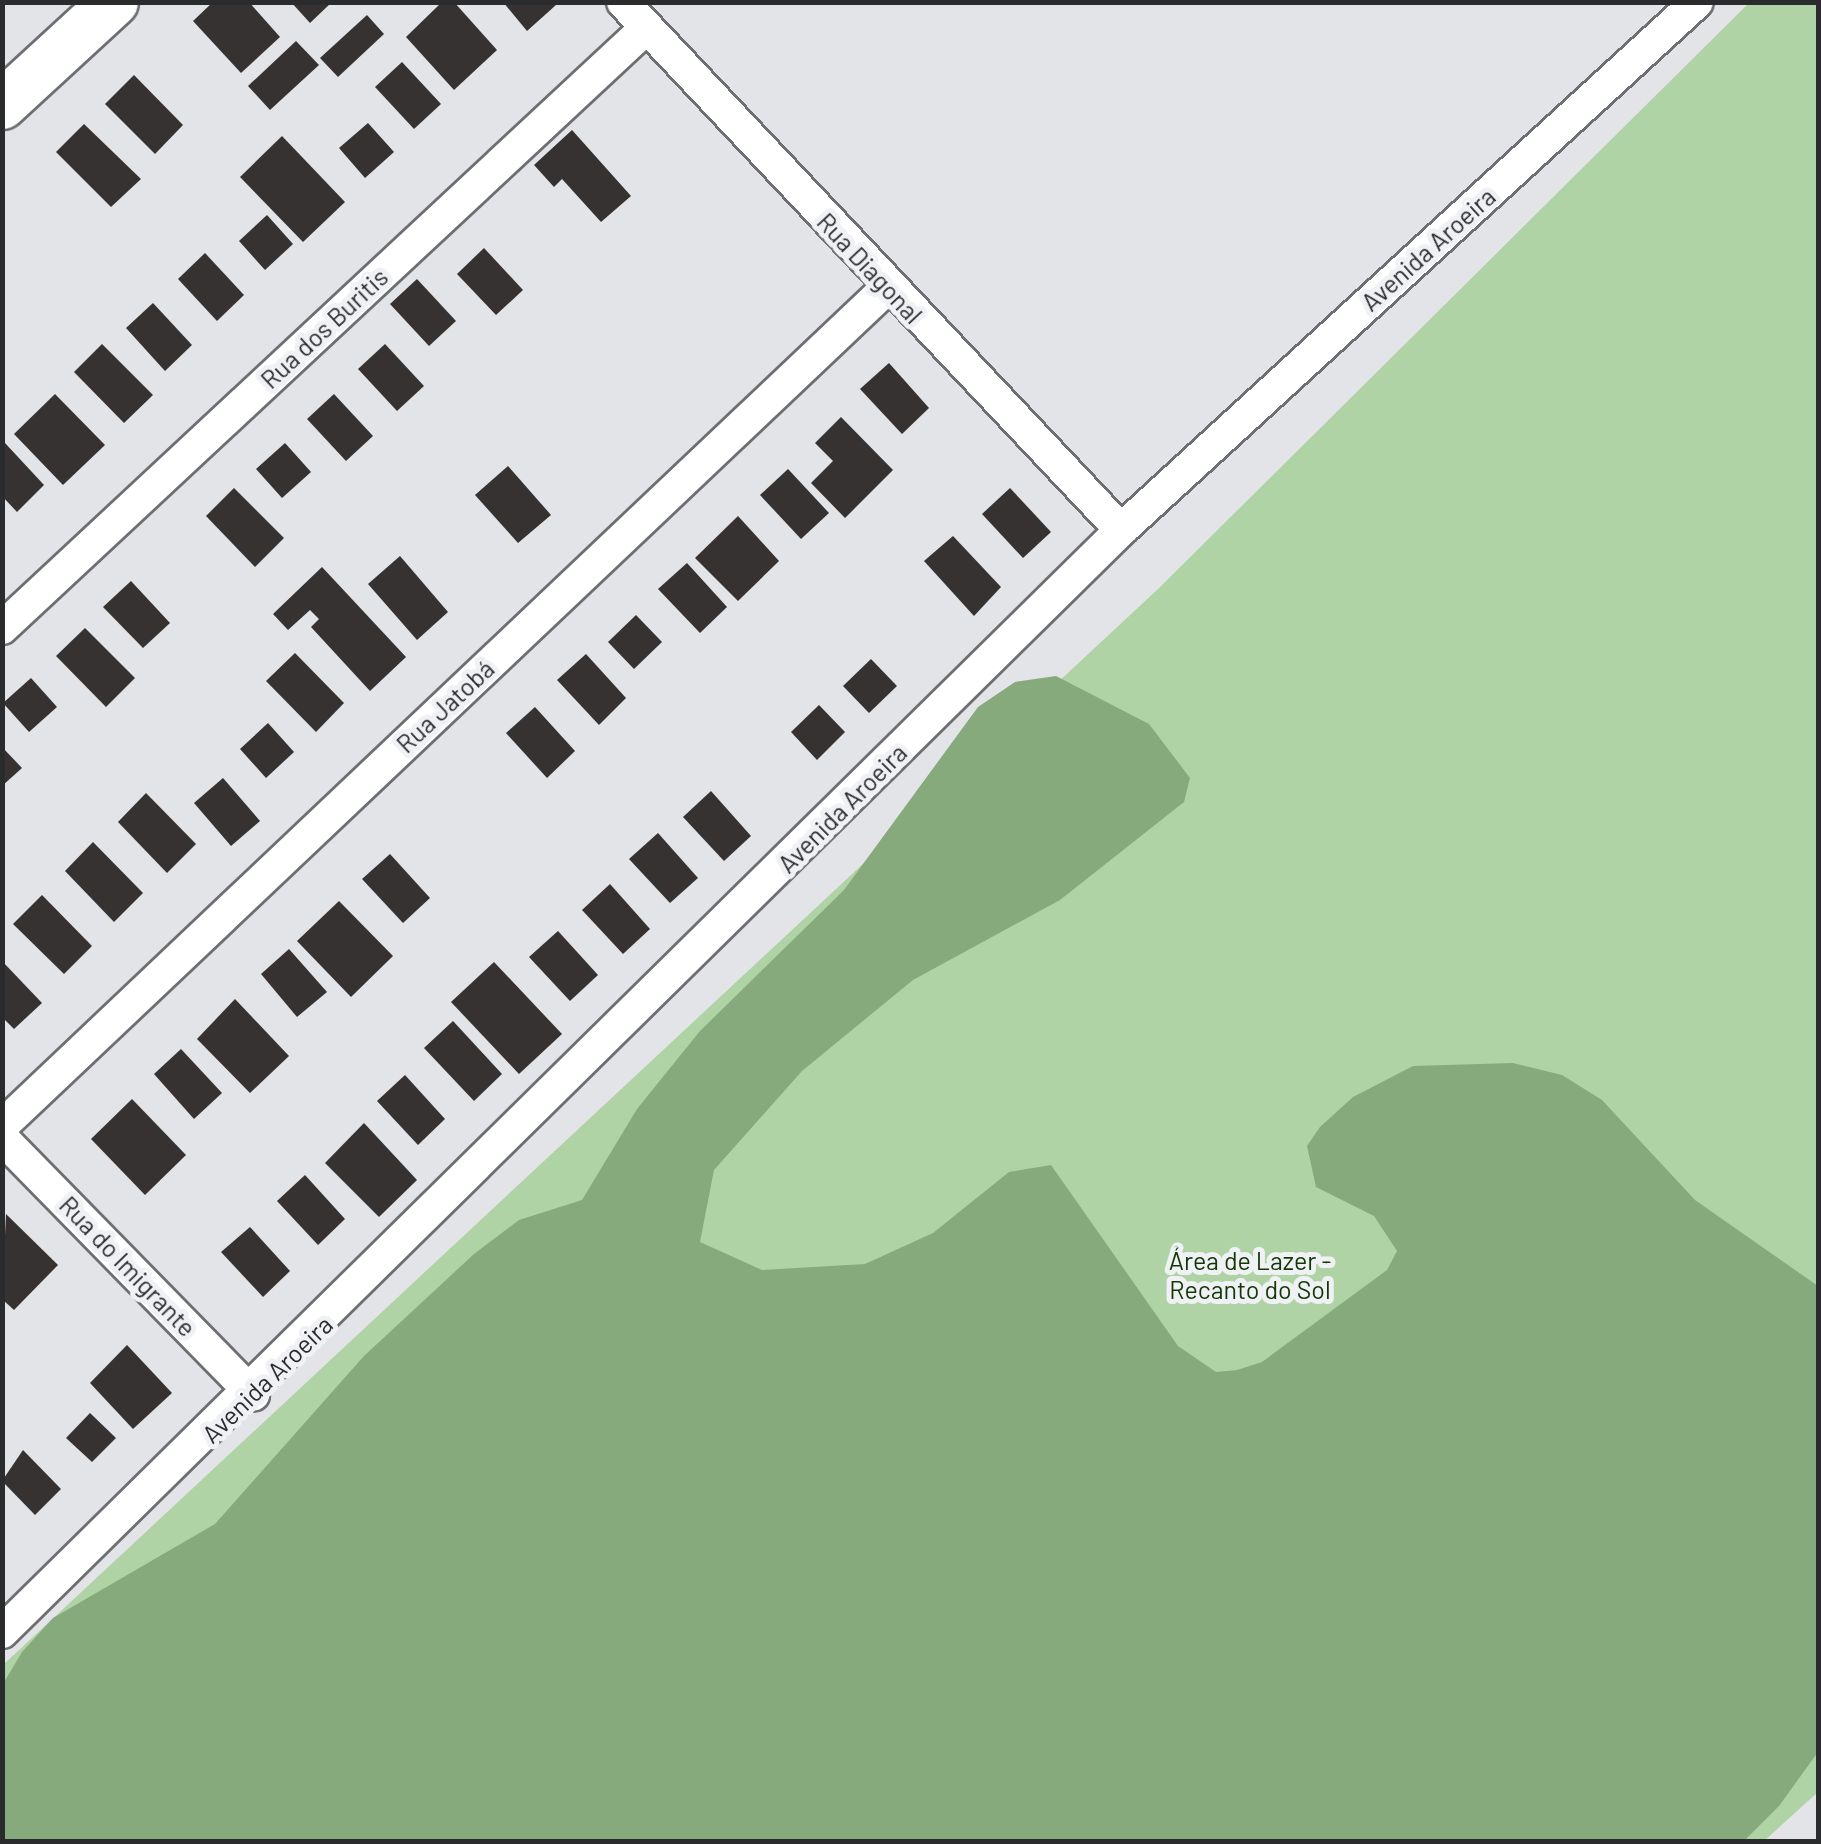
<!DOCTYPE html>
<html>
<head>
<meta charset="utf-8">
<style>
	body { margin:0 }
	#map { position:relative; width:1821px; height:1844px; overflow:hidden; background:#e2e4e7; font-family:Barlow,sans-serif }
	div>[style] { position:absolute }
	.green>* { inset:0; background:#afd3a4 }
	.forest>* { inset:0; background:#86aa7b }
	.building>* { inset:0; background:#353231 }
	.roads { filter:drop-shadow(2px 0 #6d6f72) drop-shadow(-2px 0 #6d6f72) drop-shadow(0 2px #6d6f72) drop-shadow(0 -2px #6d6f72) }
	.street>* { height:32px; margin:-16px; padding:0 16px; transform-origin:16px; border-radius:16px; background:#fff }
	.secondary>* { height:48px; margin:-24px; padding:0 24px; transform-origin:24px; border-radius:24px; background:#fff }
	span { translate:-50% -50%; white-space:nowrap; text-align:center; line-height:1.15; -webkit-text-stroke:10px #eff1f5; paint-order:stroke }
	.street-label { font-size:25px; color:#2a2b2c }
	.park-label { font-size:25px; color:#133805 }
	.frame { position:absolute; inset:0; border:5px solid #2a2b2c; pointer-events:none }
</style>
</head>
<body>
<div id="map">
	<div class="green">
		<i style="clip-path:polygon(1749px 3px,1818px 3px,1818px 1792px,1763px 1842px,3px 1842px,3px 1665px,1158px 589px)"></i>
	</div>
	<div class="forest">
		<i style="clip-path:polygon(1056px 676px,1149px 724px,1190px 778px,1184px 802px,1060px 900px,913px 980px,802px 1071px,714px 1170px,700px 1242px,762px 1270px,865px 1264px,933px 1233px,1009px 1172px,1051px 1165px,1178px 1346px,1216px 1372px,1237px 1370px,1262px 1362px,1387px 1270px,1397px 1251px,1374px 1216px,1316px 1187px,1307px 1146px,1320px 1127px,1353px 1097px,1413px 1066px,1513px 1063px,1562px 1075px,1602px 1100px,1695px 1200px,1818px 1286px,1818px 1752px,1779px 1806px,1743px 1842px,3px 1841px,3px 1684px,22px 1652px,53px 1618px,215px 1524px,364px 1356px,474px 1254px,519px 1220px,582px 1200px,637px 1109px,700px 1031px,844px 890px,978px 707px,1015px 682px)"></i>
	</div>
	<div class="building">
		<i style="clip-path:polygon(213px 2px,249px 2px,280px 37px,241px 73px,193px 21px)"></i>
		<i style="clip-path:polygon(291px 2px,332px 2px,310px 23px)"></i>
		<i style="clip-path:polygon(442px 2px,454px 2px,497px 50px,454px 90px,406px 37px)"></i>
		<i style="clip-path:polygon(503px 2px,554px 2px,556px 5px,527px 31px)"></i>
		<i style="clip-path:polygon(367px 15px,384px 34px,338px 77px,320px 58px)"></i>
		<i style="clip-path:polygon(296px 41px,319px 65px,270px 110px,248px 86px)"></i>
		<i style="clip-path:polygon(402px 62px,441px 104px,414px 129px,375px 87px)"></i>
		<i style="clip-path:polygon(134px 75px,183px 125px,155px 154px,105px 104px)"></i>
		<i style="clip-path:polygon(368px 123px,394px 152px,365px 178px,339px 148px)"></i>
		<i style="clip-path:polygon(84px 124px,141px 179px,111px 207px,56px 152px)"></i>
		<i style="clip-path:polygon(572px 130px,631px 196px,601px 222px,562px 179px,554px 187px,534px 165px)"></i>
		<i style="clip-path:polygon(282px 136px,345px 202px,303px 242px,240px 177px)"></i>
		<i style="clip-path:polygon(267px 215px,293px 244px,265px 270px,239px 241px)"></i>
		<i style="clip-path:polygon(484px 248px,523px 290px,496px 315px,457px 274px)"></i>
		<i style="clip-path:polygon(205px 253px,244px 295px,217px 321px,178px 279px)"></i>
		<i style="clip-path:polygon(417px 279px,456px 321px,429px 346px,390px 304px)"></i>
		<i style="clip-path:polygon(153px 303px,192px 345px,165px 371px,126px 328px)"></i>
		<i style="clip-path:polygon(102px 344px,153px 395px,124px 423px,74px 372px)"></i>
		<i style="clip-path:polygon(385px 344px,424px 386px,397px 411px,358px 369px)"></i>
		<i style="clip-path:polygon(889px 363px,929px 408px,902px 434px,860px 389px)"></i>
		<i style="clip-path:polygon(55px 394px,105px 445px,63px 485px,14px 434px)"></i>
		<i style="clip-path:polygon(334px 394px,373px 436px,346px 461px,307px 419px)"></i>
		<i style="clip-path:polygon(841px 417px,893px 470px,845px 518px,811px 483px,833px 461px,815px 443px)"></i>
		<i style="clip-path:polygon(5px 443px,44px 485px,17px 512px,2px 496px)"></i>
		<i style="clip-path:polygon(285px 443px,311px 472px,282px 498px,256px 469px)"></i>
		<i style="clip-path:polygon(508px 466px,551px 515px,518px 543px,475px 495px)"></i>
		<i style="clip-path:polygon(788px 469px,829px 513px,801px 539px,760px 495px)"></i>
		<i style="clip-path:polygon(234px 488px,284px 538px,255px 567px,206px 516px)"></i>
		<i style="clip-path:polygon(1010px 488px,1051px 532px,1023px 558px,982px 514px)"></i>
		<i style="clip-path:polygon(738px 516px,779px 561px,738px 601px,695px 558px)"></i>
		<i style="clip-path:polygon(953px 536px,1001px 587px,974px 616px,924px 561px)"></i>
		<i style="clip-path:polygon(400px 556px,448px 612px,417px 640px,368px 584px)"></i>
		<i style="clip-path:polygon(687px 563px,727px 607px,700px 633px,658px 589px)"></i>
		<i style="clip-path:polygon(322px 567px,406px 657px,370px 691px,311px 627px,319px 619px,310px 610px,288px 630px,273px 614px)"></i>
		<i style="clip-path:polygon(131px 581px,170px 623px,143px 648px,103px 607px)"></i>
		<i style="clip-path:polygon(636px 615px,662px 642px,634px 669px,608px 642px)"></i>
		<i style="clip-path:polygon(85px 628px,135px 678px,106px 707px,56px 656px)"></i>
		<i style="clip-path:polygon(295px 653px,344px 703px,316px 732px,266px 681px)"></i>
		<i style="clip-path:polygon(586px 654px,626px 698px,599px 725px,557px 680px)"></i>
		<i style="clip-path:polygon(871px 659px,897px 686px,869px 713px,843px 686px)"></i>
		<i style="clip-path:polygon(31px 678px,57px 707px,29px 732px,3px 703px)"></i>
		<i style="clip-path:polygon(819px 705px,845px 732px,817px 760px,791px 732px)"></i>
		<i style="clip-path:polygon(535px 707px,575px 751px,547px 778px,506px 733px)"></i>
		<i style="clip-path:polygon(268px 723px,294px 752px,266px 778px,240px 749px)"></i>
		<i style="clip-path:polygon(2px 747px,22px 768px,2px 786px)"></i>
		<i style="clip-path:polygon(223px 778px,260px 821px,231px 846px,194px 803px)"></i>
		<i style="clip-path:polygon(711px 791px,751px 836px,724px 861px,683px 817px)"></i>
		<i style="clip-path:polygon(146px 793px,196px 844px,167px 873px,118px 822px)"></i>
		<i style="clip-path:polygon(658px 833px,698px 878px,670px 903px,629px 859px)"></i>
		<i style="clip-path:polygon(93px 842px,143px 893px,114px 922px,65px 871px)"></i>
		<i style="clip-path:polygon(390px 854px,430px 898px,403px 923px,362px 879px)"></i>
		<i style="clip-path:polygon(610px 884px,650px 929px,623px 954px,582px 910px)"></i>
		<i style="clip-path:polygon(42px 895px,92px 946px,64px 974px,13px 924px)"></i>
		<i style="clip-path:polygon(339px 901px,393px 956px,351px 997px,297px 941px)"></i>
		<i style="clip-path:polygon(558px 931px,598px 975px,570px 1001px,529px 957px)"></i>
		<i style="clip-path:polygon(289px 949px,327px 992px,297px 1017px,261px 974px)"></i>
		<i style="clip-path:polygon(2px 961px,42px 1003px,14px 1029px,2px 1017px)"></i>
		<i style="clip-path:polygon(494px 962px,562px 1034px,519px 1074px,451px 1002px)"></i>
		<i style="clip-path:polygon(235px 999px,289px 1056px,250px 1093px,197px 1039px)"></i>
		<i style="clip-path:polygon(453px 1021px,502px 1074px,474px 1101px,424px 1048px)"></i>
		<i style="clip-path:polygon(181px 1049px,222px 1093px,194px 1119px,154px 1074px)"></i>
		<i style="clip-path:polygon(405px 1075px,445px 1119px,418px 1145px,377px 1101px)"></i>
		<i style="clip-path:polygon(132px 1099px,186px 1155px,145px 1195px,91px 1139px)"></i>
		<i style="clip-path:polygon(364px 1123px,417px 1180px,379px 1217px,325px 1163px)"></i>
		<i style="clip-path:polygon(305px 1175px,345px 1219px,318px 1245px,277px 1201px)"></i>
		<i style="clip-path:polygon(6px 1214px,58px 1265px,14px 1310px,2px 1299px)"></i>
		<i style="clip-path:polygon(250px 1227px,290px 1271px,263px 1297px,221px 1252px)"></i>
		<i style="clip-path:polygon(127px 1345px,172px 1393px,133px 1429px,90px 1383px)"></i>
		<i style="clip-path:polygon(90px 1413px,116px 1438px,92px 1462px,66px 1438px)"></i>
		<i style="clip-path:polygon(23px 1450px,61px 1489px,35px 1515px,2px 1481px)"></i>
	</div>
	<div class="roads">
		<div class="street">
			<i style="left:623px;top:2px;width:726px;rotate:46.67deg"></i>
			<i style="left:2px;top:628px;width:879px;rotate:-42.97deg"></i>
			<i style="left:2px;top:1126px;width:1220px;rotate:-43.44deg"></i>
			<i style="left:2px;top:1138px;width:359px;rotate:45.6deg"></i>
			<i style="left:2px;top:1632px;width:1571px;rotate:-44.56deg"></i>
			<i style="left:1121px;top:530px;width:781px;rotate:-42.51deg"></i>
		</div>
		<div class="secondary">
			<i style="left:2px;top:105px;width:152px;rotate:-42.6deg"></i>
		</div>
	</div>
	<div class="street-label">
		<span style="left:1428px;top:249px;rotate:-42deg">Avenida Aroeira</span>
		<span style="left:870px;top:268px;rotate:47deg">Rua Diagonal</span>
		<span style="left:324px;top:328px;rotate:-43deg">Rua dos Buritis</span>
		<span style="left:445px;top:706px;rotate:-43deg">Rua Jatobá</span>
		<span style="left:842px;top:808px;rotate:-45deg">Avenida Aroeira</span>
		<span style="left:128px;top:1266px;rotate:46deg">Rua do Imigrante</span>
		<span style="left:267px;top:1379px;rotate:-44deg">Avenida Aroeira</span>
	</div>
	<div class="park-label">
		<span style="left:1250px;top:1275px">Área de Lazer -<br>Recanto do Sol</span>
	</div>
	<div class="frame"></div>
</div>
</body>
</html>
